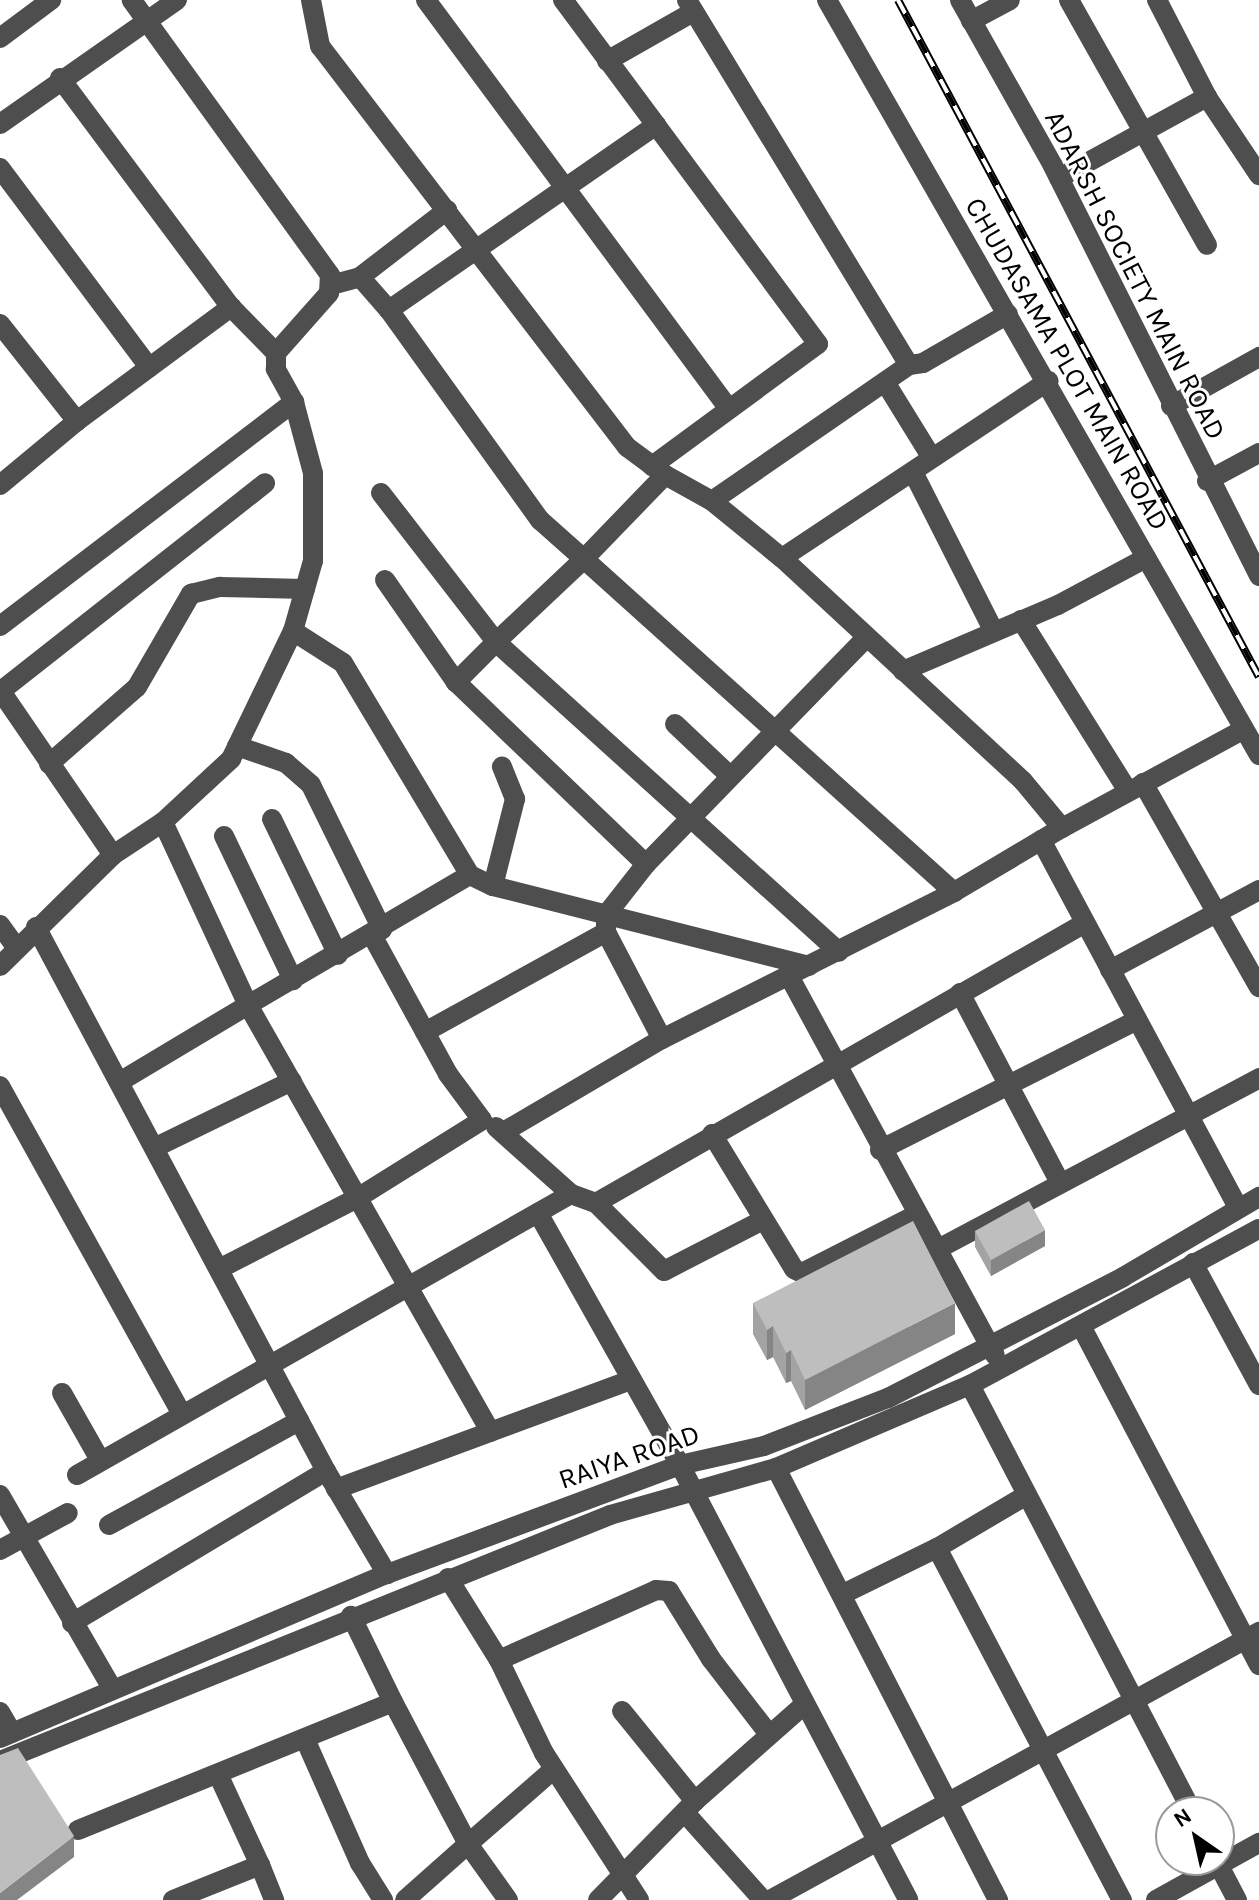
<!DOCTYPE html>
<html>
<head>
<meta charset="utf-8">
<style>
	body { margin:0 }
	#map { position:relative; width:1259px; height:1900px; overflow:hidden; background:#fff; font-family:Karla,sans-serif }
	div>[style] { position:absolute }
	.minor>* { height:20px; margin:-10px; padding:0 10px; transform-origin:10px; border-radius:10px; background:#4e4e4e }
	.rail>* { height:8px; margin-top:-4px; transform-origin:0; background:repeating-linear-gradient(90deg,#fff 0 15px,#000 0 30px); box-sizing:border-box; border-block:2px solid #000 }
	.wall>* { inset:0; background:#a3a3a3 }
	.shaded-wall>* { inset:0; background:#858585 }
	.building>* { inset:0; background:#bebebe }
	span { translate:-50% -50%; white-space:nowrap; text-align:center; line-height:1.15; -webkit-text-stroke:6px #fff; paint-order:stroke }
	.street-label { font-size:28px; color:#000 }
	.north { position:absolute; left:1155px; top:1796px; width:80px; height:80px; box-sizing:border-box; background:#fff; border:2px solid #999; border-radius:50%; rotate:326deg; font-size:22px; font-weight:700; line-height:32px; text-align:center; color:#000 }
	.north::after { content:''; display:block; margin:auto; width:28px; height:36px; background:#000; clip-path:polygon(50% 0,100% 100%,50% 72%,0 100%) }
</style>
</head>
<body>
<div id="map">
	<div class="minor">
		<i style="left:311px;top:0;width:47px;rotate:78.9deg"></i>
		<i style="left:320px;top:46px;width:505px;rotate:52.56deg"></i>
		<i style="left:627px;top:447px;width:47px;rotate:36.4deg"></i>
		<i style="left:426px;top:0;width:509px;rotate:53.47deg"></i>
		<i style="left:687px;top:0;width:427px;rotate:58.7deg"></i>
		<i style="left:909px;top:365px;width:14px;rotate:-8deg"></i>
		<i style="left:923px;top:363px;width:98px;rotate:-30deg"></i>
		<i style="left:827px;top:0;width:870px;rotate:60.22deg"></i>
		<i style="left:960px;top:0;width:190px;rotate:60.7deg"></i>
		<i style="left:1053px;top:166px;width:459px;rotate:63.3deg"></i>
		<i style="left:1069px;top:0;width:281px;rotate:60.6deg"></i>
		<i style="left:1157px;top:0;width:109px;rotate:62.7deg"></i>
		<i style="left:971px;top:21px;width:44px;rotate:-28.3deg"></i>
		<i style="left:0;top:38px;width:64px;rotate:-36.7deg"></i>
		<i style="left:607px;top:61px;width:99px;rotate:-29.7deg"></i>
		<i style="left:60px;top:78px;width:286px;rotate:53.3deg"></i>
		<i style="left:0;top:124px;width:216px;rotate:-35deg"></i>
		<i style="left:0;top:168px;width:249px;rotate:53.2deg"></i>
		<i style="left:1059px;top:178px;width:169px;rotate:-28.7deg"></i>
		<i style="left:1207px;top:97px;width:94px;rotate:56.3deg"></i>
		<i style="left:360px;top:277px;width:110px;rotate:-37.6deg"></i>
		<i style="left:331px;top:285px;width:30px;rotate:-15deg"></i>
		<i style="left:360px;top:277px;width:44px;rotate:48.7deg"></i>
		<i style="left:389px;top:310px;width:325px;rotate:-34.7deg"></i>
		<i style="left:656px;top:125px;width:156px;rotate:-126.6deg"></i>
		<i style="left:389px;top:310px;width:259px;rotate:54.3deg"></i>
		<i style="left:540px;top:520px;width:59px;rotate:41.6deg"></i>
		<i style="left:584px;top:559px;width:121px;rotate:136.7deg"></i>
		<i style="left:496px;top:642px;width:462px;rotate:42.1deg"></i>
		<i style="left:0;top:324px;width:124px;rotate:51.6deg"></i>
		<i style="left:909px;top:365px;width:239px;rotate:145.4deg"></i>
		<i style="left:712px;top:501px;width:90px;rotate:39.2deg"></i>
		<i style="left:782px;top:558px;width:320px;rotate:-33.6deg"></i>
		<i style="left:885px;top:382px;width:89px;rotate:58.3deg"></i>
		<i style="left:1171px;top:406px;width:101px;rotate:-29.1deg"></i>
		<i style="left:652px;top:466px;width:206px;rotate:-36.3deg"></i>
		<i style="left:818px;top:344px;width:272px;rotate:-126.5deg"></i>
		<i style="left:913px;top:472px;width:179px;rotate:63.1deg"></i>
		<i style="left:1207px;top:481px;width:59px;rotate:-28.3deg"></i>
		<i style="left:0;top:485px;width:100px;rotate:-39.7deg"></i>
		<i style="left:77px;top:421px;width:192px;rotate:-36.5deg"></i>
		<i style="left:231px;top:307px;width:64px;rotate:45.6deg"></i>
		<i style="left:381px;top:493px;width:188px;rotate:52.3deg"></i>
		<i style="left:496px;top:642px;width:57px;rotate:135deg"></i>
		<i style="left:712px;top:501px;width:54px;rotate:-151deg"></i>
		<i style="left:665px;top:475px;width:117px;rotate:134deg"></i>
		<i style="left:584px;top:559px;width:498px;rotate:42deg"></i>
		<i style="left:385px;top:580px;width:124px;rotate:55.2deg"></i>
		<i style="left:456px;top:682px;width:263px;rotate:43.8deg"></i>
		<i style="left:1021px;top:620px;width:202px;rotate:58deg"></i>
		<i style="left:0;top:626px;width:370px;rotate:-37.3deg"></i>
		<i style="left:293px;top:631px;width:59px;rotate:32.6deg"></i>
		<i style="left:343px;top:663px;width:247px;rotate:59.1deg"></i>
		<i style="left:470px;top:875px;width:25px;rotate:26deg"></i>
		<i style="left:493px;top:886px;width:326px;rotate:14.2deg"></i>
		<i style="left:903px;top:671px;width:168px;rotate:-23.1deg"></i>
		<i style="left:1058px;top:605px;width:100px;rotate:-28.1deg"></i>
		<i style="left:0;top:690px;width:200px;rotate:55.6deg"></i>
		<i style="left:1px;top:691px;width:336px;rotate:-38.2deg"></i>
		<i style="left:675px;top:724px;width:76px;rotate:43.4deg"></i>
		<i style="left:237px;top:746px;width:52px;rotate:19.1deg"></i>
		<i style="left:286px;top:763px;width:33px;rotate:41deg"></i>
		<i style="left:311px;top:785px;width:161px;rotate:63.8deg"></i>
		<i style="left:49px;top:764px;width:117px;rotate:-41.2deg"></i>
		<i style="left:137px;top:687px;width:108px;rotate:-59.9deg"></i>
		<i style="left:191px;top:594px;width:30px;rotate:-14deg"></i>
		<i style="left:220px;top:587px;width:85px;rotate:1.3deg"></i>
		<i style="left:1143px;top:783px;width:235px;rotate:60.4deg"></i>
		<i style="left:272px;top:819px;width:151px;rotate:64.1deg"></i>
		<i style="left:163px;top:822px;width:202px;rotate:65.1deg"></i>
		<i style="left:248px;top:1005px;width:257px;rotate:-30.4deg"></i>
		<i style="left:1062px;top:828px;width:207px;rotate:-28.5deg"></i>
		<i style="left:224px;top:836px;width:160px;rotate:64.4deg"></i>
		<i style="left:1041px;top:840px;width:417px;rotate:61.8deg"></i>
		<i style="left:493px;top:886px;width:90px;rotate:-75.8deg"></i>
		<i style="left:515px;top:799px;width:35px;rotate:-112deg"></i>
		<i style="left:0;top:925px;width:29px;rotate:54deg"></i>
		<i style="left:36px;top:927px;width:616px;rotate:61.94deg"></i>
		<i style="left:326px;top:1471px;width:120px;rotate:59.4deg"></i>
		<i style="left:0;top:966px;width:158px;rotate:-44.5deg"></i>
		<i style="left:113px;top:855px;width:60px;rotate:-33.4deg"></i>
		<i style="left:163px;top:822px;width:93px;rotate:-42.8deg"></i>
		<i style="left:231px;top:759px;width:142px;rotate:-64.2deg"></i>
		<i style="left:293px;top:631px;width:73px;rotate:-74.1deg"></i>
		<i style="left:313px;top:561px;width:88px;rotate:-90deg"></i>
		<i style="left:313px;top:473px;width:73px;rotate:-105deg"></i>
		<i style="left:294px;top:402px;width:38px;rotate:-119deg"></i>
		<i style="left:276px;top:369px;width:16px;rotate:-90deg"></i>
		<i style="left:276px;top:353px;width:80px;rotate:-48.5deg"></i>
		<i style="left:329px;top:293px;width:18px;rotate:-87deg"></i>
		<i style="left:330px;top:275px;width:339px;rotate:-125.8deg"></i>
		<i style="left:1110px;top:970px;width:169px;rotate:-28.2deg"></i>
		<i style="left:789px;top:976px;width:431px;rotate:61.5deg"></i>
		<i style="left:960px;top:993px;width:212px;rotate:62.2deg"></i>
		<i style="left:425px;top:1032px;width:207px;rotate:-28.9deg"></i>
		<i style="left:662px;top:1039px;width:121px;rotate:-117.6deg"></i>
		<i style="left:606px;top:932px;width:17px;rotate:-90deg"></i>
		<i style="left:606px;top:915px;width:65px;rotate:-51.9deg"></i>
		<i style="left:646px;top:864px;width:315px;rotate:-45.8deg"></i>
		<i style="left:121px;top:1081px;width:148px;rotate:-30.9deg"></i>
		<i style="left:248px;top:1005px;width:491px;rotate:60.4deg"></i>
		<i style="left:0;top:1086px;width:375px;rotate:61deg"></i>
		<i style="left:496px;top:1127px;width:101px;rotate:41.8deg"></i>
		<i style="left:571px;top:1194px;width:27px;rotate:20deg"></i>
		<i style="left:596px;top:1203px;width:96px;rotate:45deg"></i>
		<i style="left:664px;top:1271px;width:111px;rotate:-27.3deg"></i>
		<i style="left:505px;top:1131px;width:182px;rotate:-30.4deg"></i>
		<i style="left:662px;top:1039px;width:327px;rotate:-26.7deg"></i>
		<i style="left:954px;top:892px;width:126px;rotate:-30.7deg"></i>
		<i style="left:1062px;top:828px;width:61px;rotate:-129.7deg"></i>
		<i style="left:1023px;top:781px;width:328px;rotate:-137.2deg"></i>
		<i style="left:712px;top:1134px;width:158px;rotate:58.7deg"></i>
		<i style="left:794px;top:1269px;width:9px;rotate:27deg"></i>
		<i style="left:802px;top:1273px;width:130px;rotate:-27deg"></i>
		<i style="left:156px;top:1147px;width:151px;rotate:-25.9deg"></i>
		<i style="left:880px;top:1150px;width:288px;rotate:-26.8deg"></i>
		<i style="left:596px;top:1203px;width:563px;rotate:-29.8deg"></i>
		<i style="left:538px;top:1213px;width:289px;rotate:60.6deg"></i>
		<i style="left:680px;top:1465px;width:491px;rotate:62.3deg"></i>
		<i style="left:938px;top:1249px;width:364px;rotate:-28deg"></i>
		<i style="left:1193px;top:1263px;width:139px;rotate:61.6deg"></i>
		<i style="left:219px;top:1269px;width:157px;rotate:-27.2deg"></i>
		<i style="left:359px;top:1197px;width:145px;rotate:-32deg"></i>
		<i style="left:482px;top:1120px;width:57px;rotate:-126.5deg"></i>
		<i style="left:448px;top:1074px;width:158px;rotate:-118.7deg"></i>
		<i style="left:1081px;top:1326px;width:383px;rotate:62.3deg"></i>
		<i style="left:970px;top:1385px;width:481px;rotate:62.5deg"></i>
		<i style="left:62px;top:1393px;width:77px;rotate:60.4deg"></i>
		<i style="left:776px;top:1468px;width:486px;rotate:62.8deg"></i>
		<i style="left:77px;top:1475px;width:568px;rotate:-29.63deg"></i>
		<i style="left:336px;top:1489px;width:314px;rotate:-20.3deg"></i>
		<i style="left:0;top:1495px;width:225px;rotate:59.9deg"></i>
		<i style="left:109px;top:1525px;width:217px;rotate:-28.7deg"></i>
		<i style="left:937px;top:1548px;width:398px;rotate:62.3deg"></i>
		<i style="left:0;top:1550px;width:77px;rotate:-28.6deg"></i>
		<i style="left:448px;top:1578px;width:97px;rotate:58.1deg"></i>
		<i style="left:499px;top:1660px;width:103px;rotate:64.2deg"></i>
		<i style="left:544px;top:1753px;width:175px;rotate:57.1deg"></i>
		<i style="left:843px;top:1594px;width:105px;rotate:-26.1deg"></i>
		<i style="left:937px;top:1548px;width:102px;rotate:-30.6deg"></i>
		<i style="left:72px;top:1623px;width:296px;rotate:-30.9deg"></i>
		<i style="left:499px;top:1660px;width:172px;rotate:-24deg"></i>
		<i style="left:656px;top:1590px;width:13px;rotate:4deg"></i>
		<i style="left:669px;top:1591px;width:80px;rotate:58.3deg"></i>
		<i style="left:711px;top:1659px;width:93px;rotate:52.4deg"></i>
		<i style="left:393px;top:1702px;width:161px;rotate:62.2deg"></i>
		<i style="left:468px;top:1844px;width:84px;rotate:138.4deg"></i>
		<i style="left:622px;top:1711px;width:116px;rotate:51deg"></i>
		<i style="left:0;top:1712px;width:24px;rotate:60deg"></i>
		<i style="left:0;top:1738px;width:420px;rotate:-23deg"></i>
		<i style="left:387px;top:1574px;width:313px;rotate:-20.4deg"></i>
		<i style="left:680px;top:1465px;width:86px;rotate:-12.7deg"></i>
		<i style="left:764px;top:1446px;width:133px;rotate:-21.2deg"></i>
		<i style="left:888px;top:1398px;width:264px;rotate:-27.2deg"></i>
		<i style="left:1123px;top:1277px;width:158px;rotate:-30.5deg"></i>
		<i style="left:305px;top:1739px;width:136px;rotate:66.1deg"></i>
		<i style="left:360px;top:1863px;width:44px;rotate:58.1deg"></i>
		<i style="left:0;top:1761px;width:658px;rotate:-21.96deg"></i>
		<i style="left:610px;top:1515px;width:173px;rotate:-15.8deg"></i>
		<i style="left:776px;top:1468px;width:211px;rotate:-23.2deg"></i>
		<i style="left:970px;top:1385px;width:328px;rotate:-28.4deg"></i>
		<i style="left:686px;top:1814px;width:115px;rotate:48.2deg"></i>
		<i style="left:78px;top:1830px;width:340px;rotate:-22.1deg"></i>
		<i style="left:393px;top:1702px;width:96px;rotate:-116deg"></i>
		<i style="left:1216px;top:1860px;width:45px;rotate:62.3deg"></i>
		<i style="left:260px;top:1865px;width:38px;rotate:68deg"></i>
		<i style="left:173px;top:1900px;width:94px;rotate:-21.9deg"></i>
		<i style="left:260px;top:1865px;width:100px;rotate:-114.8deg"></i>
		<i style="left:508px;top:1900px;width:69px;rotate:-125.5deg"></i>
		<i style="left:468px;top:1844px;width:114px;rotate:-41.1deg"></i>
		<i style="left:598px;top:1900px;width:139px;rotate:-45.6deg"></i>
		<i style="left:695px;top:1801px;width:145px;rotate:-41.4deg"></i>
		<i style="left:770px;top:1900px;width:558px;rotate:-28.73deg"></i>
		<i style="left:1156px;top:1900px;width:118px;rotate:-29deg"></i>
	</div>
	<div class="rail">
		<i style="left:898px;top:0;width:767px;rotate:61.93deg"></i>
	</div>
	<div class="wall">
		<i style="clip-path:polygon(975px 1231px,1045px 1246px,991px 1276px,975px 1247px)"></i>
		<i style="clip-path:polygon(753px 1303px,955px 1334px,805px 1410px,791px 1381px,786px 1383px,773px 1357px,767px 1360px,753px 1334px)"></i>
	</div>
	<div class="shaded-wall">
		<i style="clip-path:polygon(1045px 1230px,1045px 1246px,991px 1276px,991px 1260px)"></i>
		<i style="clip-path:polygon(955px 1303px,955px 1334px,805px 1410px,805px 1380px)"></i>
		<i style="clip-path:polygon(773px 1326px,773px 1357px,767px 1360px,767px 1330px)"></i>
		<i style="clip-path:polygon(791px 1350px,791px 1381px,786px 1383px,786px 1353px)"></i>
		<i style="clip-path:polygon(74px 1836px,74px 1857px,17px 1900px,0 1900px,0 1893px)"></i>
	</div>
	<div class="building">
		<i style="clip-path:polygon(1029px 1201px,1045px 1230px,991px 1260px,975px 1231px)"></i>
		<i style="clip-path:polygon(913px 1221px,955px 1303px,805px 1380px,791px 1350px,786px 1353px,773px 1326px,767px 1330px,753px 1303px)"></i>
		<i style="clip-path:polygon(18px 1748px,74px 1836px,0 1893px,0 1755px)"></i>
	</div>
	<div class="street-label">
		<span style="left:1135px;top:275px;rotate:63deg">ADARSH SOCIETY MAIN ROAD</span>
		<span style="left:1067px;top:364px;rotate:60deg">CHUDASAMA PLOT MAIN ROAD</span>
		<span style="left:629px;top:1457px;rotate:-19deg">RAIYA ROAD</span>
	</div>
	<div class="north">N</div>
</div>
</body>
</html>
